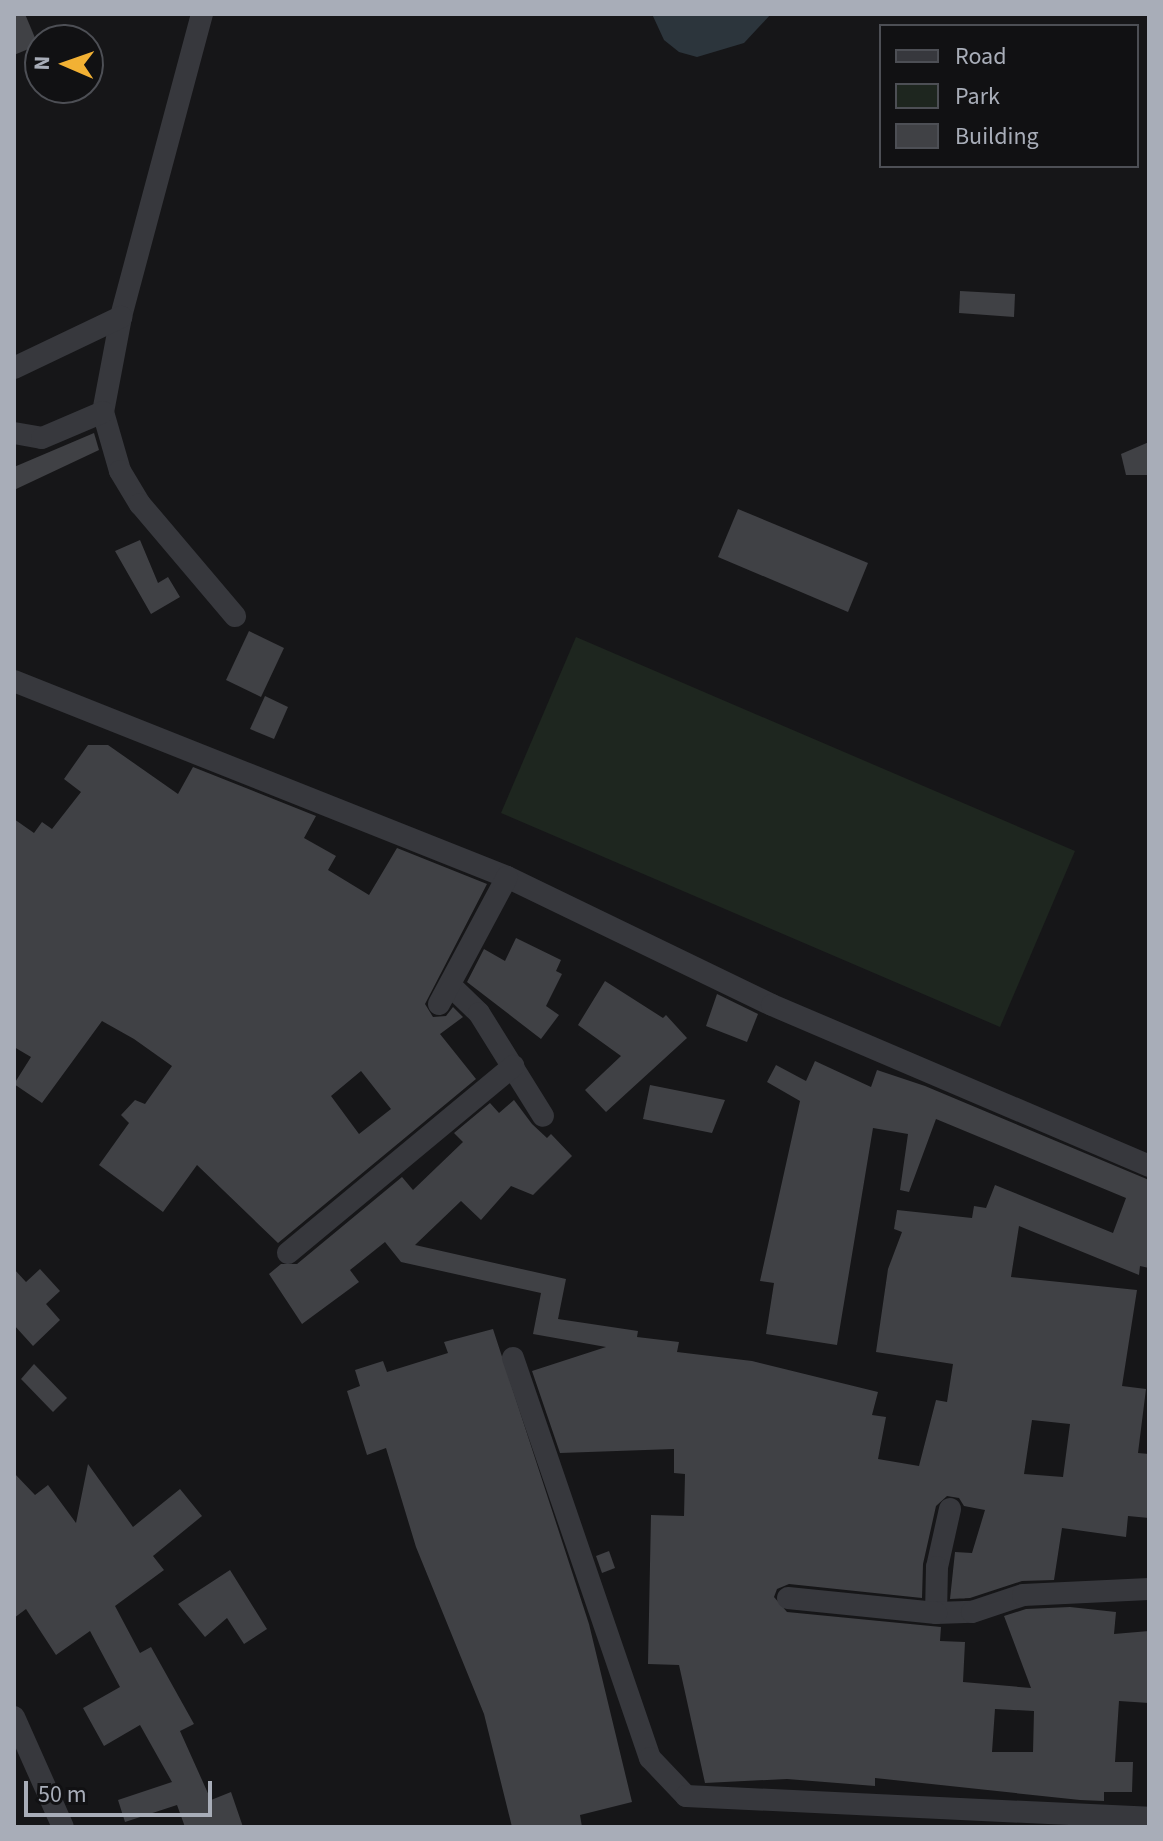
<!DOCTYPE html>
<html>
<head>
<meta charset="utf-8">
<style>
	body { margin:0 }
	#map { position:relative; width:1163px; height:1841px; overflow:hidden; background:#161618; font-family:"Source Sans 3",sans-serif }
	div>[style] { position:absolute }
	.green>* { inset:0; background:#1e261f }
	.water>* { inset:0; background:#2c353c }
	.building>* { inset:0; background:#404145 }
	.street>* { height:22px; margin:-11px; padding:0 11px; transform-origin:11px; border-radius:11px; background:#37383d }
	span { translate:-50% -50%; white-space:nowrap; text-align:center; line-height:1.15; -webkit-text-stroke:7px #111113; paint-order:stroke }
	.frame { position:absolute; inset:0; border:16px solid #a8adb8; pointer-events:none }
	.legend { position:absolute; left:879px; top:24px; width:260px; height:144px; box-sizing:border-box; background:#111113; border:2px solid #4d4f55; margin:0; padding:10px 14px; list-style:none; font-size:24px; color:#a8adb8 }
	.legend li { display:flex; align-items:center; gap:16px; height:40px }
	.legend b { width:40px; border:2px solid #4d4f55 }
	.north { position:absolute; left:24px; top:24px; width:80px; height:80px; box-sizing:border-box; background:#111113; border:2px solid #4d4f55; border-radius:50%; rotate:272deg; font-size:22px; font-weight:700; line-height:32px; text-align:center; color:#a8adb8 }
	.north::after { content:''; display:block; margin:auto; width:28px; height:36px; background:#f2b134; clip-path:polygon(50% 0,100% 100%,50% 72%,0 100%) }
	.scale { position:absolute; left:24px; top:1781px; width:188px; height:36px; box-sizing:border-box; border:4px solid #a8adb8; border-top:0; padding-left:10px; font-size:24px; line-height:28px; white-space:nowrap; color:#a8adb8; -webkit-text-stroke:6px #111113; paint-order:stroke }
</style>
</head>
<body>
<div id="map">
	<div class="green">
		<i style="clip-path:polygon(576px 637px,1075px 851px,1000px 1027px,501px 813px)"></i>
	</div>
	<div class="water">
		<i style="clip-path:polygon(652px 14px,771px 14px,744px 43px,697px 57px,679px 52px,664px 40px)"></i>
	</div>
	<div class="building">
		<i style="clip-path:polygon(14px 14px,25px 14px,38px 45px,14px 55px)"></i>
		<i style="clip-path:polygon(960px 291px,1015px 294px,1014px 317px,959px 313px)"></i>
		<i style="clip-path:polygon(94px 433px,99px 450px,14px 490px,14px 467px)"></i>
		<i style="clip-path:polygon(1149px 442px,1149px 475px,1126px 475px,1121px 454px)"></i>
		<i style="clip-path:polygon(738px 509px,868px 563px,848px 612px,718px 557px)"></i>
		<i style="clip-path:polygon(140px 540px,158px 583px,168px 577px,180px 597px,151px 614px,115px 551px)"></i>
		<i style="clip-path:polygon(249px 631px,284px 648px,261px 697px,226px 680px)"></i>
		<i style="clip-path:polygon(265px 696px,288px 707px,274px 739px,250px 729px)"></i>
		<i style="clip-path:polygon(evenodd,88px 745px,108px 745px,178px 794px,193px 767px,316px 816px,304px 838px,336px 856px,328px 870px,369px 895px,397px 848px,487px 884px,425px 1004px,433px 1017px,446px 1016px,453px 1007px,463px 1017px,440px 1034px,476px 1079px,278px 1243px,197px 1165px,163px 1212px,99px 1165px,129px 1123px,121px 1115px,135px 1100px,145px 1104px,172px 1066px,134px 1039px,102px 1021px,42px 1103px,14px 1084px,31px 1057px,14px 1047px,14px 819px,34px 833px,42px 822px,52px 829px,81px 792px,64px 779px,88px 745px,361px 1071px,391px 1109px,359px 1134px,331px 1096px,361px 1071px)"></i>
		<i style="clip-path:polygon(516px 938px,561px 960px,556px 971px,562px 974px,546px 1006px,559px 1015px,541px 1039px,467px 982px,484px 949px,505px 961px)"></i>
		<i style="clip-path:polygon(605px 981px,663px 1018px,666px 1015px,687px 1038px,606px 1112px,585px 1090px,621px 1056px,578px 1025px)"></i>
		<i style="clip-path:polygon(717px 994px,758px 1014px,747px 1042px,706px 1026px)"></i>
		<i style="clip-path:polygon(evenodd,815px 1061px,871px 1087px,877px 1070px,925px 1086px,1149px 1180px,1149px 1268px,1140px 1266px,1139px 1275px,1019px 1226px,1011px 1277px,1137px 1290px,1122px 1386px,1146px 1389px,1138px 1453px,1149px 1454px,1149px 1518px,1128px 1516px,1126px 1537px,1062px 1528px,1054px 1580px,1022px 1581px,970px 1598px,950px 1599px,955px 1552px,972px 1553px,985px 1510px,964px 1506px,959px 1498px,947px 1496px,936px 1506px,923px 1564px,922px 1598px,789px 1584px,777px 1589px,774px 1597px,787px 1612px,941px 1627px,940px 1641px,965px 1642px,963px 1682px,1031px 1688px,1004px 1616px,1026px 1609px,1070px 1607px,1116px 1612px,1114px 1634px,1149px 1631px,1149px 1703px,1119px 1701px,1115px 1762px,1133px 1762px,1132px 1792px,1104px 1792px,1104px 1801px,1080px 1800px,875px 1778px,875px 1786px,787px 1779px,705px 1783px,679px 1665px,648px 1664px,651px 1515px,684px 1516px,685px 1474px,674px 1473px,674px 1449px,560px 1453px,532px 1371px,606px 1347px,533px 1334px,541px 1293px,401px 1262px,385px 1242px,350px 1270px,359px 1282px,302px 1324px,269px 1274px,281px 1264px,297px 1264px,402px 1177px,413px 1190px,463px 1142px,454px 1133px,490px 1103px,499px 1113px,514px 1100px,532px 1124px,547px 1138px,551px 1134px,572px 1156px,533px 1195px,511px 1186px,481px 1220px,461px 1201px,415px 1245px,566px 1279px,558px 1319px,638px 1331px,637px 1337px,679px 1342px,677px 1352px,752px 1361px,878px 1392px,872px 1415px,886px 1417px,878px 1459px,919px 1466px,936px 1400px,947px 1402px,953px 1364px,876px 1352px,888px 1269px,902px 1232px,894px 1229px,897px 1210px,972px 1218px,974px 1206px,986px 1208px,995px 1185px,1113px 1233px,1126px 1198px,936px 1119px,909px 1192px,900px 1190px,908px 1134px,873px 1128px,837px 1345px,766px 1334px,774px 1283px,760px 1281px,800px 1101px,767px 1082px,776px 1065px,806px 1081px,815px 1061px,1032px 1420px,1070px 1424px,1063px 1477px,1024px 1474px,1032px 1420px,815px 1061px,995px 1709px,1034px 1711px,1033px 1752px,992px 1752px,995px 1709px)"></i>
		<i style="clip-path:polygon(650px 1085px,725px 1100px,712px 1133px,643px 1119px)"></i>
		<i style="clip-path:polygon(14px 1269px,26px 1282px,40px 1269px,60px 1291px,46px 1304px,60px 1320px,33px 1346px,14px 1325px)"></i>
		<i style="clip-path:polygon(493px 1329px,589px 1624px,632px 1802px,580px 1815px,582px 1827px,512px 1827px,484px 1714px,416px 1547px,386px 1448px,367px 1455px,347px 1391px,360px 1386px,355px 1370px,383px 1361px,387px 1372px,448px 1353px,444px 1342px)"></i>
		<i style="clip-path:polygon(34px 1364px,67px 1398px,53px 1412px,21px 1379px)"></i>
		<i style="clip-path:polygon(88px 1464px,133px 1527px,180px 1489px,202px 1516px,153px 1556px,164px 1570px,115px 1606px,140px 1653px,151px 1647px,194px 1724px,180px 1731px,211px 1800px,231px 1792px,243px 1827px,185px 1827px,177px 1805px,125px 1822px,118px 1800px,172px 1782px,140px 1725px,104px 1746px,83px 1708px,120px 1687px,90px 1631px,56px 1655px,26px 1609px,14px 1618px,14px 1473px,35px 1495px,48px 1485px,76px 1523px)"></i>
		<i style="clip-path:polygon(609px 1551px,615px 1568px,602px 1573px,596px 1556px)"></i>
		<i style="clip-path:polygon(230px 1570px,267px 1629px,244px 1644px,227px 1618px,205px 1637px,178px 1604px)"></i>
	</div>
	<div class="street">
		<i style="left:202px;top:14px;width:314px;rotate:105deg"></i>
		<i style="left:121px;top:317px;width:97px;rotate:100.7deg"></i>
		<i style="left:103px;top:412px;width:61px;rotate:73.9deg"></i>
		<i style="left:120px;top:471px;width:39px;rotate:59deg"></i>
		<i style="left:140px;top:504px;width:147px;rotate:49.7deg"></i>
		<i style="left:14px;top:368px;width:119px;rotate:-25.5deg"></i>
		<i style="left:14px;top:433px;width:28px;rotate:10deg"></i>
		<i style="left:42px;top:438px;width:66px;rotate:-23.1deg"></i>
		<i style="left:14px;top:681px;width:531px;rotate:21.68deg"></i>
		<i style="left:507px;top:877px;width:294px;rotate:25.8deg"></i>
		<i style="left:772px;top:1005px;width:410px;rotate:23.1deg"></i>
		<i style="left:452px;top:987px;width:37px;rotate:44deg"></i>
		<i style="left:479px;top:1013px;width:121px;rotate:58.1deg"></i>
		<i style="left:439px;top:1004px;width:144px;rotate:-61.8deg"></i>
		<i style="left:288px;top:1253px;width:293px;rotate:-39.7deg"></i>
		<i style="left:513px;top:1358px;width:423px;rotate:71.1deg"></i>
		<i style="left:650px;top:1758px;width:52px;rotate:46.5deg"></i>
		<i style="left:686px;top:1796px;width:464px;rotate:2.7deg"></i>
		<i style="left:950px;top:1509px;width:59px;rotate:102.6deg"></i>
		<i style="left:937px;top:1567px;width:46px;rotate:91.2deg"></i>
		<i style="left:936px;top:1613px;width:36px;rotate:-2deg"></i>
		<i style="left:972px;top:1612px;width:54px;rotate:-18.4deg"></i>
		<i style="left:1023px;top:1595px;width:126px;rotate:-2.7deg"></i>
		<i style="left:788px;top:1598px;width:149px;rotate:5.8deg"></i>
		<i style="left:14px;top:1717px;width:120px;rotate:66deg"></i>
	</div>
	<div class="frame"></div>
	<ul class="legend">
	<li><b style="height:10px;background:#37383d"></b>Road</li>
	<li><b style="height:22px;background:#1e261f"></b>Park</li>
	<li><b style="height:22px;background:#404145"></b>Building</li>
	</ul>
	<div class="north">N</div>
	<div class="scale">50 m</div>
</div>
</body>
</html>
